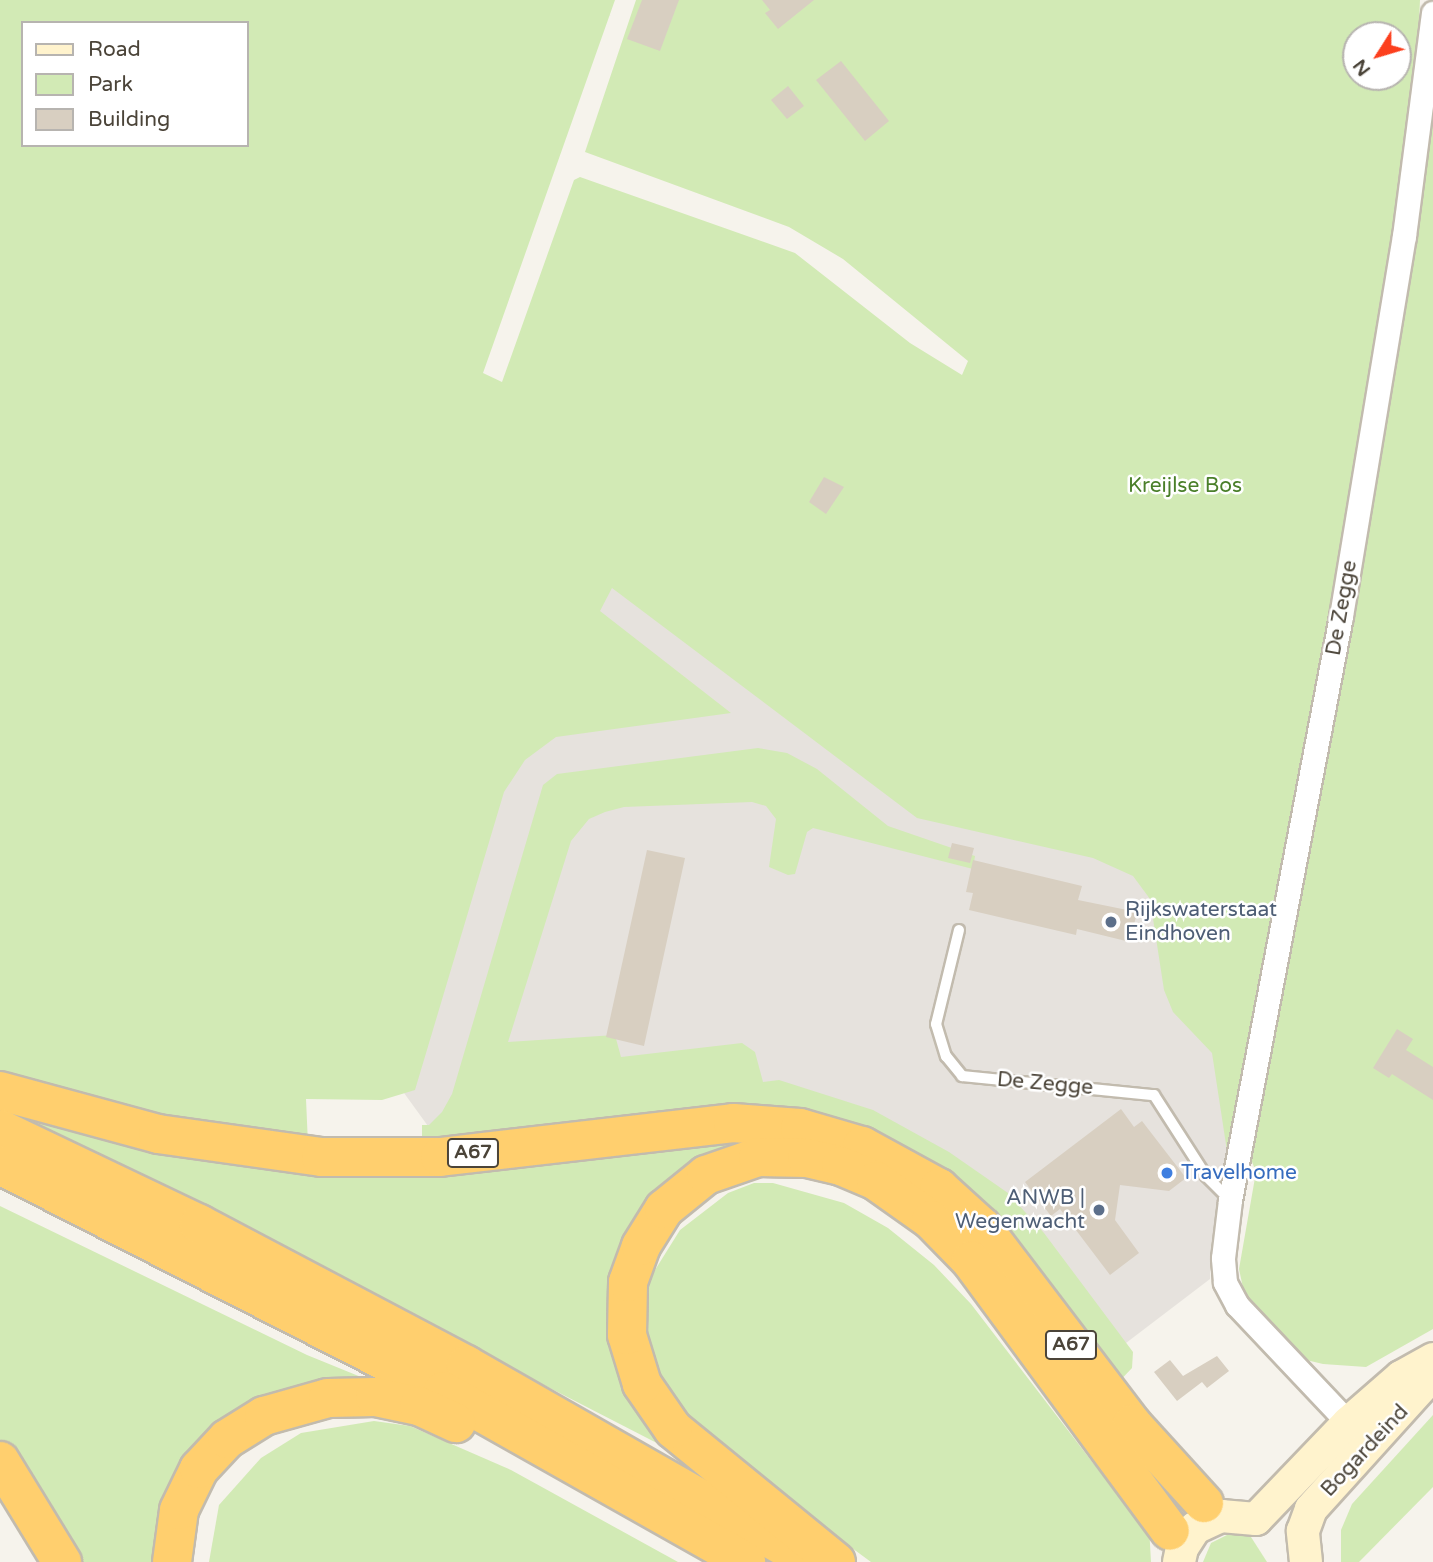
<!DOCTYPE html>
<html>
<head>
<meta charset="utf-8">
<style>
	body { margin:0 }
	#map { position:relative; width:1433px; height:1562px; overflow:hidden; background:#f6f3ec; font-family:"Varela Round",sans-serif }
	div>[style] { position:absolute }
	.industrial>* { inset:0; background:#e6e2dd }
	.green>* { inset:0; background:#d2eab5 }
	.building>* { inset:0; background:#d8cfc1 }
	.roads { filter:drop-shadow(2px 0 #c2bbae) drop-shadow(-2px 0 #c2bbae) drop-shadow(0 2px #c2bbae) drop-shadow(0 -2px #c2bbae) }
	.lane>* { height:10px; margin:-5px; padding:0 5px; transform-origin:5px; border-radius:5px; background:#fff }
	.street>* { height:23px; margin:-11.5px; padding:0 11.5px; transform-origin:11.5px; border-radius:11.5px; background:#fff }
	.secondary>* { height:32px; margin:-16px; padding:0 16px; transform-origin:16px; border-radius:16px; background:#fff3cd }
	.highway>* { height:38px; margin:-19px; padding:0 19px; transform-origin:19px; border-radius:19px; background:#ffcf6e }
	.dots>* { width:19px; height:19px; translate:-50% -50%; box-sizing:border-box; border:4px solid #fff; border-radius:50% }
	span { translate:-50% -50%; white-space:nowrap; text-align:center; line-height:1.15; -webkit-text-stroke:5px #fff; paint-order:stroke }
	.shield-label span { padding:2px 5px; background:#fff; border:2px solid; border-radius:5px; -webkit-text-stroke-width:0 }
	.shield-label { font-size:19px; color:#4b4439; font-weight:700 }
	.park-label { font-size:21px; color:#4a7f2a }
	.street-label { font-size:21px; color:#4b4439 }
	.service-label { font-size:21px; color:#4e5e75 }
	.left { translate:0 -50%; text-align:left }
	.right { translate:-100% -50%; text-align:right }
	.shop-label { font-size:21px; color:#366cbe }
	.legend { position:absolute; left:21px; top:21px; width:228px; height:126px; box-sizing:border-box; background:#fff; border:2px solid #b7b4b0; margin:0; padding:9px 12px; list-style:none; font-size:21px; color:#4b4439 }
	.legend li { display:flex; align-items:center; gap:14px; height:35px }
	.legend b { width:35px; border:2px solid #b7b4b0 }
	.north { position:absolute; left:1342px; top:21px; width:70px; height:70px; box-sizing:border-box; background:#fff; border:2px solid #b7b4b0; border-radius:50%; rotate:233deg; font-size:19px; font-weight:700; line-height:28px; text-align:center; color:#4b4439 }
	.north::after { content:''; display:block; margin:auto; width:24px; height:32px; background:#fc3f1d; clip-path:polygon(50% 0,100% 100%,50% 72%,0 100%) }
</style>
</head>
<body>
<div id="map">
	<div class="industrial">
		<i style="clip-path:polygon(599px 559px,1200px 830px,1230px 1135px,1211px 1245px,1210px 1279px,1126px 1343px,1097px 1330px,959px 1179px,433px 1133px,399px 1086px,461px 843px)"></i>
	</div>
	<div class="green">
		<i style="clip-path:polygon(evenodd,0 0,615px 0,483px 373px,502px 382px,574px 180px,580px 177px,795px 253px,910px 343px,962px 375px,968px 361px,843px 259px,789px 227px,585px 152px,636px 0,1420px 0,1419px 23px,1433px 29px,1433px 1329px,1366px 1367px,1323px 1364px,1298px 1358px,1245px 1297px,1239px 1269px,1256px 1172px,1247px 1149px,1261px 1112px,1243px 1087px,1227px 1151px,1212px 1053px,1173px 1012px,1164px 990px,1150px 899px,1133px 876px,1093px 858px,917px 818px,612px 588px,600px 611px,731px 713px,556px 737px,525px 760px,504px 792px,415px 1090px,382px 1100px,306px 1099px,308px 1144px,109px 1107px,0 1074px,0 0,23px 23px,247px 23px,247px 145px,23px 145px,23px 23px,0 0,1356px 35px,1398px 35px,1398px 77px,1356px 77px,1356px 35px)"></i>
		<i style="clip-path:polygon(758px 748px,787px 753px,817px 769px,888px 826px,975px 856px,973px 869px,813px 828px,807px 832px,795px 874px,788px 875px,769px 867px,776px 819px,766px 806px,752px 802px,624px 807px,605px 812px,589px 819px,571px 841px,508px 1042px,615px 1035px,621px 1057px,742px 1043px,755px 1052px,763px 1082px,779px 1080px,873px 1110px,949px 1152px,1008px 1193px,1044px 1233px,1133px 1352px,1132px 1368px,1112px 1389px,829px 1129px,422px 1146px,422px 1125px,429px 1125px,442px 1112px,452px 1094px,543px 785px,557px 774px)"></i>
		<i style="clip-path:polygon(0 1105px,140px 1141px,753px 1143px,711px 1162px,618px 1287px,684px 1457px)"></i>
		<i style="clip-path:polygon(754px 1183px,773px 1183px,844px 1203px,888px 1228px,934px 1265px,971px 1304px,1093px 1463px,1125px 1493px,1149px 1526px,1151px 1562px,871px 1562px,712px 1445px,678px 1407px,656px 1370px,646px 1330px,647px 1296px,650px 1278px,680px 1230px,728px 1193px)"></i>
		<i style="clip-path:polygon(0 1206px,307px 1355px,388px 1388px,242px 1424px,164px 1562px,68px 1562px,0 1447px)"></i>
		<i style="clip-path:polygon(1433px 1415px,1433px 1487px,1359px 1562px,1341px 1562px,1341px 1530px,1352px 1504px)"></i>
		<i style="clip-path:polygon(374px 1421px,410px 1426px,511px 1470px,678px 1562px,209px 1562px,219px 1505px,261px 1458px,301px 1433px)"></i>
		<i style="clip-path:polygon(1231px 1533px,1251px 1537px,1267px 1562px,1203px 1562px,1211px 1543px)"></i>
	</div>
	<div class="building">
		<i style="clip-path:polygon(642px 0,679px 0,660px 51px,627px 39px)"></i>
		<i style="clip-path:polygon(762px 0,814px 0,778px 29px,765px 13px,770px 10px)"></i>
		<i style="clip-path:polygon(841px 61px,889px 121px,865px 141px,816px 80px)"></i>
		<i style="clip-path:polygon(788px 86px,804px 106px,787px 119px,771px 100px)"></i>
		<i style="clip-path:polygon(824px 477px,844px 487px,826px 514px,809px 502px)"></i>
		<i style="clip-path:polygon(952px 843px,974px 848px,970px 863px,948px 858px)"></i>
		<i style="clip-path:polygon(647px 850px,685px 858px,644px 1046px,606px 1037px)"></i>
		<i style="clip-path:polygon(973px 860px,1082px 886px,1078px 900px,1137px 912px,1130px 942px,1077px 929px,1076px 935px,969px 910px,973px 893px,966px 892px)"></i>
		<i style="clip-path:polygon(1397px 1029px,1413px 1039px,1406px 1050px,1433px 1067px,1433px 1100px,1392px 1074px,1389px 1078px,1373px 1068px)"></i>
		<i style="clip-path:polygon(1121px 1109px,1134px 1127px,1142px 1121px,1186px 1178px,1169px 1191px,1120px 1185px,1115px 1220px,1139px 1253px,1110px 1275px,1060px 1209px,1051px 1216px,1025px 1182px)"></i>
		<i style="clip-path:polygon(1217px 1356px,1229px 1371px,1207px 1388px,1202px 1382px,1177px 1401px,1154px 1372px,1170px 1360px,1183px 1376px)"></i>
	</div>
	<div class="roads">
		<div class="lane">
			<i style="left:959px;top:930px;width:97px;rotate:103.7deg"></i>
			<i style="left:936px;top:1024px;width:34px;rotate:73deg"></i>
			<i style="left:946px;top:1056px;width:26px;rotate:51deg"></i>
			<i style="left:962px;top:1076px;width:193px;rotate:5.7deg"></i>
			<i style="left:1154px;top:1095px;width:96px;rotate:57.3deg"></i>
			<i style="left:1206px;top:1176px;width:34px;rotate:45deg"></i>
		</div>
		<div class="street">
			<i style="left:1358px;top:1433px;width:176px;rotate:-133.4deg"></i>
			<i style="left:1237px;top:1305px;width:26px;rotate:-118deg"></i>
			<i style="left:1225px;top:1282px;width:24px;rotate:-95deg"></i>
			<i style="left:1223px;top:1258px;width:58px;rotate:-83.1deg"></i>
			<i style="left:1230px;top:1200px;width:594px;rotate:-79.24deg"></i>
			<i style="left:1341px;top:616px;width:385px;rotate:-80.6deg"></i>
			<i style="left:1404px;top:236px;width:225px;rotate:-82.6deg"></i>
		</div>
		<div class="secondary">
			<i style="left:1179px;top:1562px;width:14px;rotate:-78deg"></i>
			<i style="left:1182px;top:1548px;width:24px;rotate:-57deg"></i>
			<i style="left:1195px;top:1528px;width:29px;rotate:-25deg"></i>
			<i style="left:1221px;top:1516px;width:35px;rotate:5deg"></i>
			<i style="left:1256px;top:1519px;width:133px;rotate:-46.2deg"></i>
			<i style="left:1348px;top:1423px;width:70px;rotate:-41deg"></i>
			<i style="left:1401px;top:1377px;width:37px;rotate:-29deg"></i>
			<i style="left:1306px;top:1562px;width:31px;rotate:-96deg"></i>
			<i style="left:1303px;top:1531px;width:23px;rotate:-70deg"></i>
			<i style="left:1311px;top:1509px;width:182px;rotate:-47.9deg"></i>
		</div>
		<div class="highway">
			<i style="left:0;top:1091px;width:164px;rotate:15.2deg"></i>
			<i style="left:158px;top:1134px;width:165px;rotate:8deg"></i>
			<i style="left:321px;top:1157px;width:119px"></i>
			<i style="left:440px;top:1157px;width:295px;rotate:-6.6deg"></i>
			<i style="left:733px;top:1123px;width:67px;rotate:4.3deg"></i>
			<i style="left:800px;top:1128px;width:65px;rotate:16.2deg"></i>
			<i style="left:862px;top:1146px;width:88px;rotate:28.6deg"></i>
			<i style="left:939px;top:1188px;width:58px;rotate:42.2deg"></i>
			<i style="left:982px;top:1227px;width:248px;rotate:52.7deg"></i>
			<i style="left:1132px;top:1424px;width:107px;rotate:47.7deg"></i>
			<i style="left:0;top:1129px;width:221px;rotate:25.5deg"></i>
			<i style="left:199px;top:1224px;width:302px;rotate:27.8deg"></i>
			<i style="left:466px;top:1365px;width:378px;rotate:29.7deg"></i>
			<i style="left:0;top:1165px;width:497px;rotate:27deg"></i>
			<i style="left:443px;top:1391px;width:348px;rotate:29.4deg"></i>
			<i style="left:0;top:1461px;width:119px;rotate:58.5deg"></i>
			<i style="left:172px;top:1562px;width:52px;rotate:-82.3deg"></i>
			<i style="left:179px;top:1510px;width:46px;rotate:-64deg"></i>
			<i style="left:199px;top:1469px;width:41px;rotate:-47deg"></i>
			<i style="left:227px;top:1439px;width:44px;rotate:-31.9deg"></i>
			<i style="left:264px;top:1416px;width:66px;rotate:-15.7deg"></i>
			<i style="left:328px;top:1398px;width:47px;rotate:-1.2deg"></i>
			<i style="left:375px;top:1397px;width:45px;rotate:11.6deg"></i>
			<i style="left:419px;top:1406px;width:41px;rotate:24.7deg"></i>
			<i style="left:836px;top:1562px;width:210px;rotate:-140.8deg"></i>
			<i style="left:673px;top:1429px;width:55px;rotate:-124.6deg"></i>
			<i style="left:642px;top:1384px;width:51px;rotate:-107deg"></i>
			<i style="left:627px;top:1335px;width:53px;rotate:-88.9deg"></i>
			<i style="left:628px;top:1282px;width:38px;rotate:-70deg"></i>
			<i style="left:641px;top:1246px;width:44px;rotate:-58.1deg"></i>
			<i style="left:664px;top:1209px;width:54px;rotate:-39deg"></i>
			<i style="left:706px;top:1175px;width:55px;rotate:-19.1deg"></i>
			<i style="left:758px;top:1157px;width:49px;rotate:1.2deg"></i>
			<i style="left:807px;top:1158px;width:35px;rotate:13deg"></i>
			<i style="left:841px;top:1166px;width:38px;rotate:23deg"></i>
			<i style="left:876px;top:1181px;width:67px;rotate:35.3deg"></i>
			<i style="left:931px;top:1220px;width:57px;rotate:45.7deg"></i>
			<i style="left:971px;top:1261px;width:335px;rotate:53.6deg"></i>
		</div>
	</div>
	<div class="dots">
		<i style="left:1111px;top:922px;background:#5c6f8a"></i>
		<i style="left:1167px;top:1173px;background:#3f7fe0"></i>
		<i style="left:1099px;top:1210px;background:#5c6f8a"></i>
	</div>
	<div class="shield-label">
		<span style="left:473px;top:1153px">A67</span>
		<span style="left:1071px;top:1345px">A67</span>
	</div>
	<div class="park-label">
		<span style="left:1185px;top:486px">Kreijlse Bos</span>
	</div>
	<div class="street-label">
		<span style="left:1342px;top:608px;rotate:-80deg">De Zegge</span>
		<span style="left:1045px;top:1084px;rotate:5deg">De Zegge</span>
		<span style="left:1365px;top:1451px;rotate:-47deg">Bogardeind</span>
	</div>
	<div class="service-label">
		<span class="left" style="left:1125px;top:922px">Rijkswaterstaat<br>Eindhoven</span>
		<span class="right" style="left:1085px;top:1210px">ANWB |<br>Wegenwacht</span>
	</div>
	<div class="shop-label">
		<span class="left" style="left:1181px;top:1173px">Travelhome</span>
	</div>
	<ul class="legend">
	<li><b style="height:9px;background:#fff3cd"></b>Road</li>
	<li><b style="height:19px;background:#d2eab5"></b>Park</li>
	<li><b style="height:19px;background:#d8cfc1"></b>Building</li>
	</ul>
	<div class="north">N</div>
</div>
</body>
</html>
